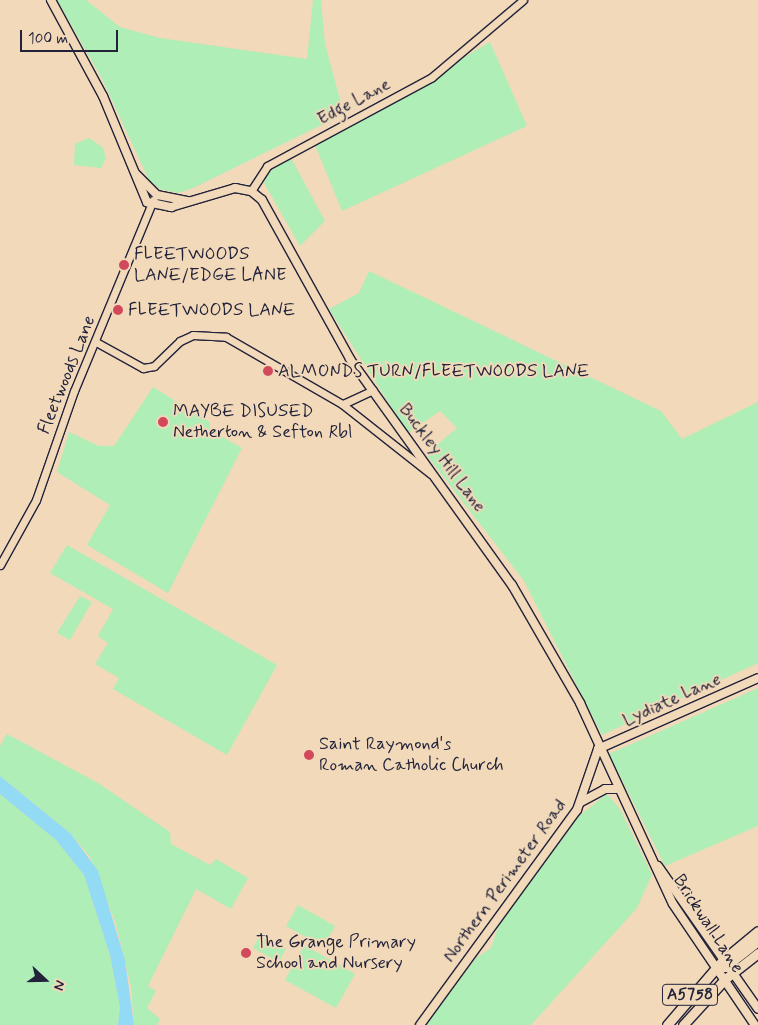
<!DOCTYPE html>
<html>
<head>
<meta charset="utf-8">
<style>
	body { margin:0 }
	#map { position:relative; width:758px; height:1025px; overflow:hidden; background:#f1d9b9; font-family:Mynerve,sans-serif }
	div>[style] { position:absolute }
	.green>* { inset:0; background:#afeeb6 }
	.water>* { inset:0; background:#93daf5 }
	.roads { filter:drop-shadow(1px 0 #22223b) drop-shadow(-1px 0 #22223b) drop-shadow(0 1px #22223b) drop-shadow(0 -1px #22223b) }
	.tertiary>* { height:7px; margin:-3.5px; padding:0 3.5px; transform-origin:3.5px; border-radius:3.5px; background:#f1d9b9 }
	.secondary>* { height:8px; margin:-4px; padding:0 4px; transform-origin:4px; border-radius:4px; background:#f1d9b9 }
	.trunk>* { height:9px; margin:-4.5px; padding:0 4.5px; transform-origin:4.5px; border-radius:4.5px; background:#f1d9b9 }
	.dots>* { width:14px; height:14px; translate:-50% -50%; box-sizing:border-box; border:2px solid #f1d9b9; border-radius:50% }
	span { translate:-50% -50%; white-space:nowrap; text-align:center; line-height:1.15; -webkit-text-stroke:4px #f1d9b9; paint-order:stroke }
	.shield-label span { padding:1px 4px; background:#f1d9b9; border:1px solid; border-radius:4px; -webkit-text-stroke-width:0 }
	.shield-label { font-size:16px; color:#22223b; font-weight:700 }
	.street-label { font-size:18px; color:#22223b }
	.poi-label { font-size:18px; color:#22223b }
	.left { translate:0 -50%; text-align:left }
	.north { position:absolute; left:20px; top:955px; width:50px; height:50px; -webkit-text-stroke:4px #f1d9b9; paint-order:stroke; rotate:111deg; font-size:14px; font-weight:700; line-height:20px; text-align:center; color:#22223b }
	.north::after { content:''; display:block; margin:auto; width:18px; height:22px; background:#22223b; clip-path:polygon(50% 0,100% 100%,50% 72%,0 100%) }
	.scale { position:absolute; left:20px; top:30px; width:98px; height:22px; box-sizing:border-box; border:2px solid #22223b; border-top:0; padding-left:6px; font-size:15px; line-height:18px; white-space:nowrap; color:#22223b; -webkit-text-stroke:4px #f1d9b9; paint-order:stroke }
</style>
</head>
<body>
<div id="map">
	<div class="green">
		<i style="clip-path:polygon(57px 0,86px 0,120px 27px,160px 38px,307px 59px,313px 0,321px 0,325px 44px,344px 114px,193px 188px,178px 193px,160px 189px,149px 180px,102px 79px)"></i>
		<i style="clip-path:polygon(490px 42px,527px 126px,342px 211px,315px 145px)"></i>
		<i style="clip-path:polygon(89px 138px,103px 148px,106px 158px,101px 168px,74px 165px,75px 144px)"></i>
		<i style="clip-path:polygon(291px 158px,325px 221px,300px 246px,264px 183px,268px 172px)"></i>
		<i style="clip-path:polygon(369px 271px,661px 411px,682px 439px,758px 402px,758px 663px,602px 735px,524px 581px,426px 454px,457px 428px,440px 411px,408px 433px,329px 309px,359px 293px)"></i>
		<i style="clip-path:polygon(153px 387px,210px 422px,210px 430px,242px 448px,168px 593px,87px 545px,110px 505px,57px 472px,69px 432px,99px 446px,114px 446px)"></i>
		<i style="clip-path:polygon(67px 545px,277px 665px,227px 755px,113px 689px,119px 678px,95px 664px,108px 643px,98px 636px,113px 609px,50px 573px)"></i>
		<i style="clip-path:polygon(80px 596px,92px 602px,70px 640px,57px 633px)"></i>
		<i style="clip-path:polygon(758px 688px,758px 826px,665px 866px,609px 754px)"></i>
		<i style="clip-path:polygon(7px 734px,98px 783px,170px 832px,171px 844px,210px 865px,216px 859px,248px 878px,231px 909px,196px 889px,148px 986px,156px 991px,147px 1008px,160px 1019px,157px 1025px,134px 1025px,131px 986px,116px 924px,90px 857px,71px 834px,0 776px,0 746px)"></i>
		<i style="clip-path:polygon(0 794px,56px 840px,84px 875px,110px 955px,120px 1007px,118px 1025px,0 1025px)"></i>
		<i style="clip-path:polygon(607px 794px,620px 809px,652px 875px,637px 908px,531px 1025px,426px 1025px,476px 958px,491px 948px,498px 927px,579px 816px)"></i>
		<i style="clip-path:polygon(298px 905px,335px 926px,323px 947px,286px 926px)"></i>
		<i style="clip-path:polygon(260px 935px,286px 949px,279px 962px,253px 948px)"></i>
		<i style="clip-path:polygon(304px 945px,355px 974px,336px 1008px,285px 980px)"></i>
	</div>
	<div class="water">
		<i style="clip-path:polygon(0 776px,71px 834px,98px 871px,125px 960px,134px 1025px,118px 1025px,120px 1007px,110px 955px,84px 875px,56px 840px,0 794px)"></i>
	</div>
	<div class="roads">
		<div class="tertiary">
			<i style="left:251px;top:191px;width:30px;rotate:-57deg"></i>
			<i style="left:267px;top:166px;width:187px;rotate:-28.3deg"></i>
			<i style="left:432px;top:77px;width:119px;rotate:-40.2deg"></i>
			<i style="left:96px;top:342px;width:54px;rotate:29deg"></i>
			<i style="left:143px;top:368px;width:11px;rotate:-10deg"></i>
			<i style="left:154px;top:366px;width:36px;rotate:-44deg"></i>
			<i style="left:180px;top:341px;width:14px;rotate:-25deg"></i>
			<i style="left:193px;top:335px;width:33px;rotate:3deg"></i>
			<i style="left:226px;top:337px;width:134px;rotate:30deg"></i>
			<i style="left:342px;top:404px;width:113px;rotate:38.2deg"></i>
			<i style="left:343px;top:404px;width:33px;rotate:-25deg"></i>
			<i style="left:0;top:565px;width:74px;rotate:-61deg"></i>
			<i style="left:36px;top:500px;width:115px;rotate:-70.8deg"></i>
			<i style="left:74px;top:391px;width:207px;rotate:-67.5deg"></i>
		</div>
		<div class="secondary">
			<i style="left:51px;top:0;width:109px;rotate:61.6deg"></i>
			<i style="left:103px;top:96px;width:115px;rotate:67.5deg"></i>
			<i style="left:147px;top:202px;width:25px;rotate:12deg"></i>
			<i style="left:171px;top:207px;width:67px;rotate:-16.5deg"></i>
			<i style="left:235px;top:188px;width:16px;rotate:11deg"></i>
			<i style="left:251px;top:191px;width:14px;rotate:39deg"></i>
			<i style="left:262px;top:200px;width:182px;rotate:61deg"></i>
			<i style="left:350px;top:359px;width:278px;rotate:54.4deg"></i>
			<i style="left:512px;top:585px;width:136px;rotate:60deg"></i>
			<i style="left:580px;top:703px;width:221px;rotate:65.2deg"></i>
			<i style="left:673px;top:904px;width:146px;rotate:55.9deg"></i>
			<i style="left:136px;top:174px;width:30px;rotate:45deg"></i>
			<i style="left:157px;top:195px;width:32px;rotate:11deg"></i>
			<i style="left:598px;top:749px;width:175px;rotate:-23.9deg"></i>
			<i style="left:581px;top:802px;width:27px;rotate:-28deg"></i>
			<i style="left:605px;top:789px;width:11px"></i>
			<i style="left:658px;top:866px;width:174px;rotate:55deg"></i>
			<i style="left:420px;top:1025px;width:266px;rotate:-53.9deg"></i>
			<i style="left:577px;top:810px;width:65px;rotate:-71deg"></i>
		</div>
		<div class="trunk">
			<i style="left:716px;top:967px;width:9px"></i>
			<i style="left:725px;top:967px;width:42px;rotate:-38.2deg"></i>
			<i style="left:667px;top:1025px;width:86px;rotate:-49.3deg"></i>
			<i style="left:723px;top:960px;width:45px;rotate:-39.6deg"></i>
			<i style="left:683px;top:1025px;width:62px;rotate:-47.6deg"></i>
			<i style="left:725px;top:979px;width:42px;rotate:-38.2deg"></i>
		</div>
	</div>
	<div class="dots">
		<i style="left:124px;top:265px;background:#d1495b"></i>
		<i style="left:118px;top:310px;background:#d1495b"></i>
		<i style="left:268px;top:371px;background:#d1495b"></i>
		<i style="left:163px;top:422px;background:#d1495b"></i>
		<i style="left:309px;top:755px;background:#d1495b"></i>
		<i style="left:246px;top:953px;background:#d1495b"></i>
	</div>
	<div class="shield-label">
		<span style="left:690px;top:995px">A5758</span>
	</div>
	<div class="street-label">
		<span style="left:354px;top:102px;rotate:-28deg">Edge Lane</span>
		<span style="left:67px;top:375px;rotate:-68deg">Fleetwoods Lane</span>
		<span style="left:442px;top:458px;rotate:53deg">Buckley Hill Lane</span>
		<span style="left:672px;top:700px;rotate:-24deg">Lydiate Lane</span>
		<span style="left:505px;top:881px;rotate:-54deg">Northern Perimeter Road</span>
		<span style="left:708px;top:924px;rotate:57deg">Brickwall Lane</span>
	</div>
	<div class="poi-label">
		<span class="left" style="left:134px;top:265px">FLEETWOODS<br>LANE/EDGE LANE</span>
		<span class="left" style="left:128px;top:310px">FLEETWOODS LANE</span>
		<span class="left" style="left:278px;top:371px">ALMONDS TURN/FLEETWOODS LANE</span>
		<span class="left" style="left:173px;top:422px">MAYBE DISUSED<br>Netherton &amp; Sefton Rbl</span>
		<span class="left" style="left:319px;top:755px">Saint Raymond's<br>Roman Catholic Church</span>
		<span class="left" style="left:256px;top:953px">The Grange Primary<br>School and Nursery</span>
	</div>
	<div class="north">N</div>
	<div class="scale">100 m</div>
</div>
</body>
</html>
